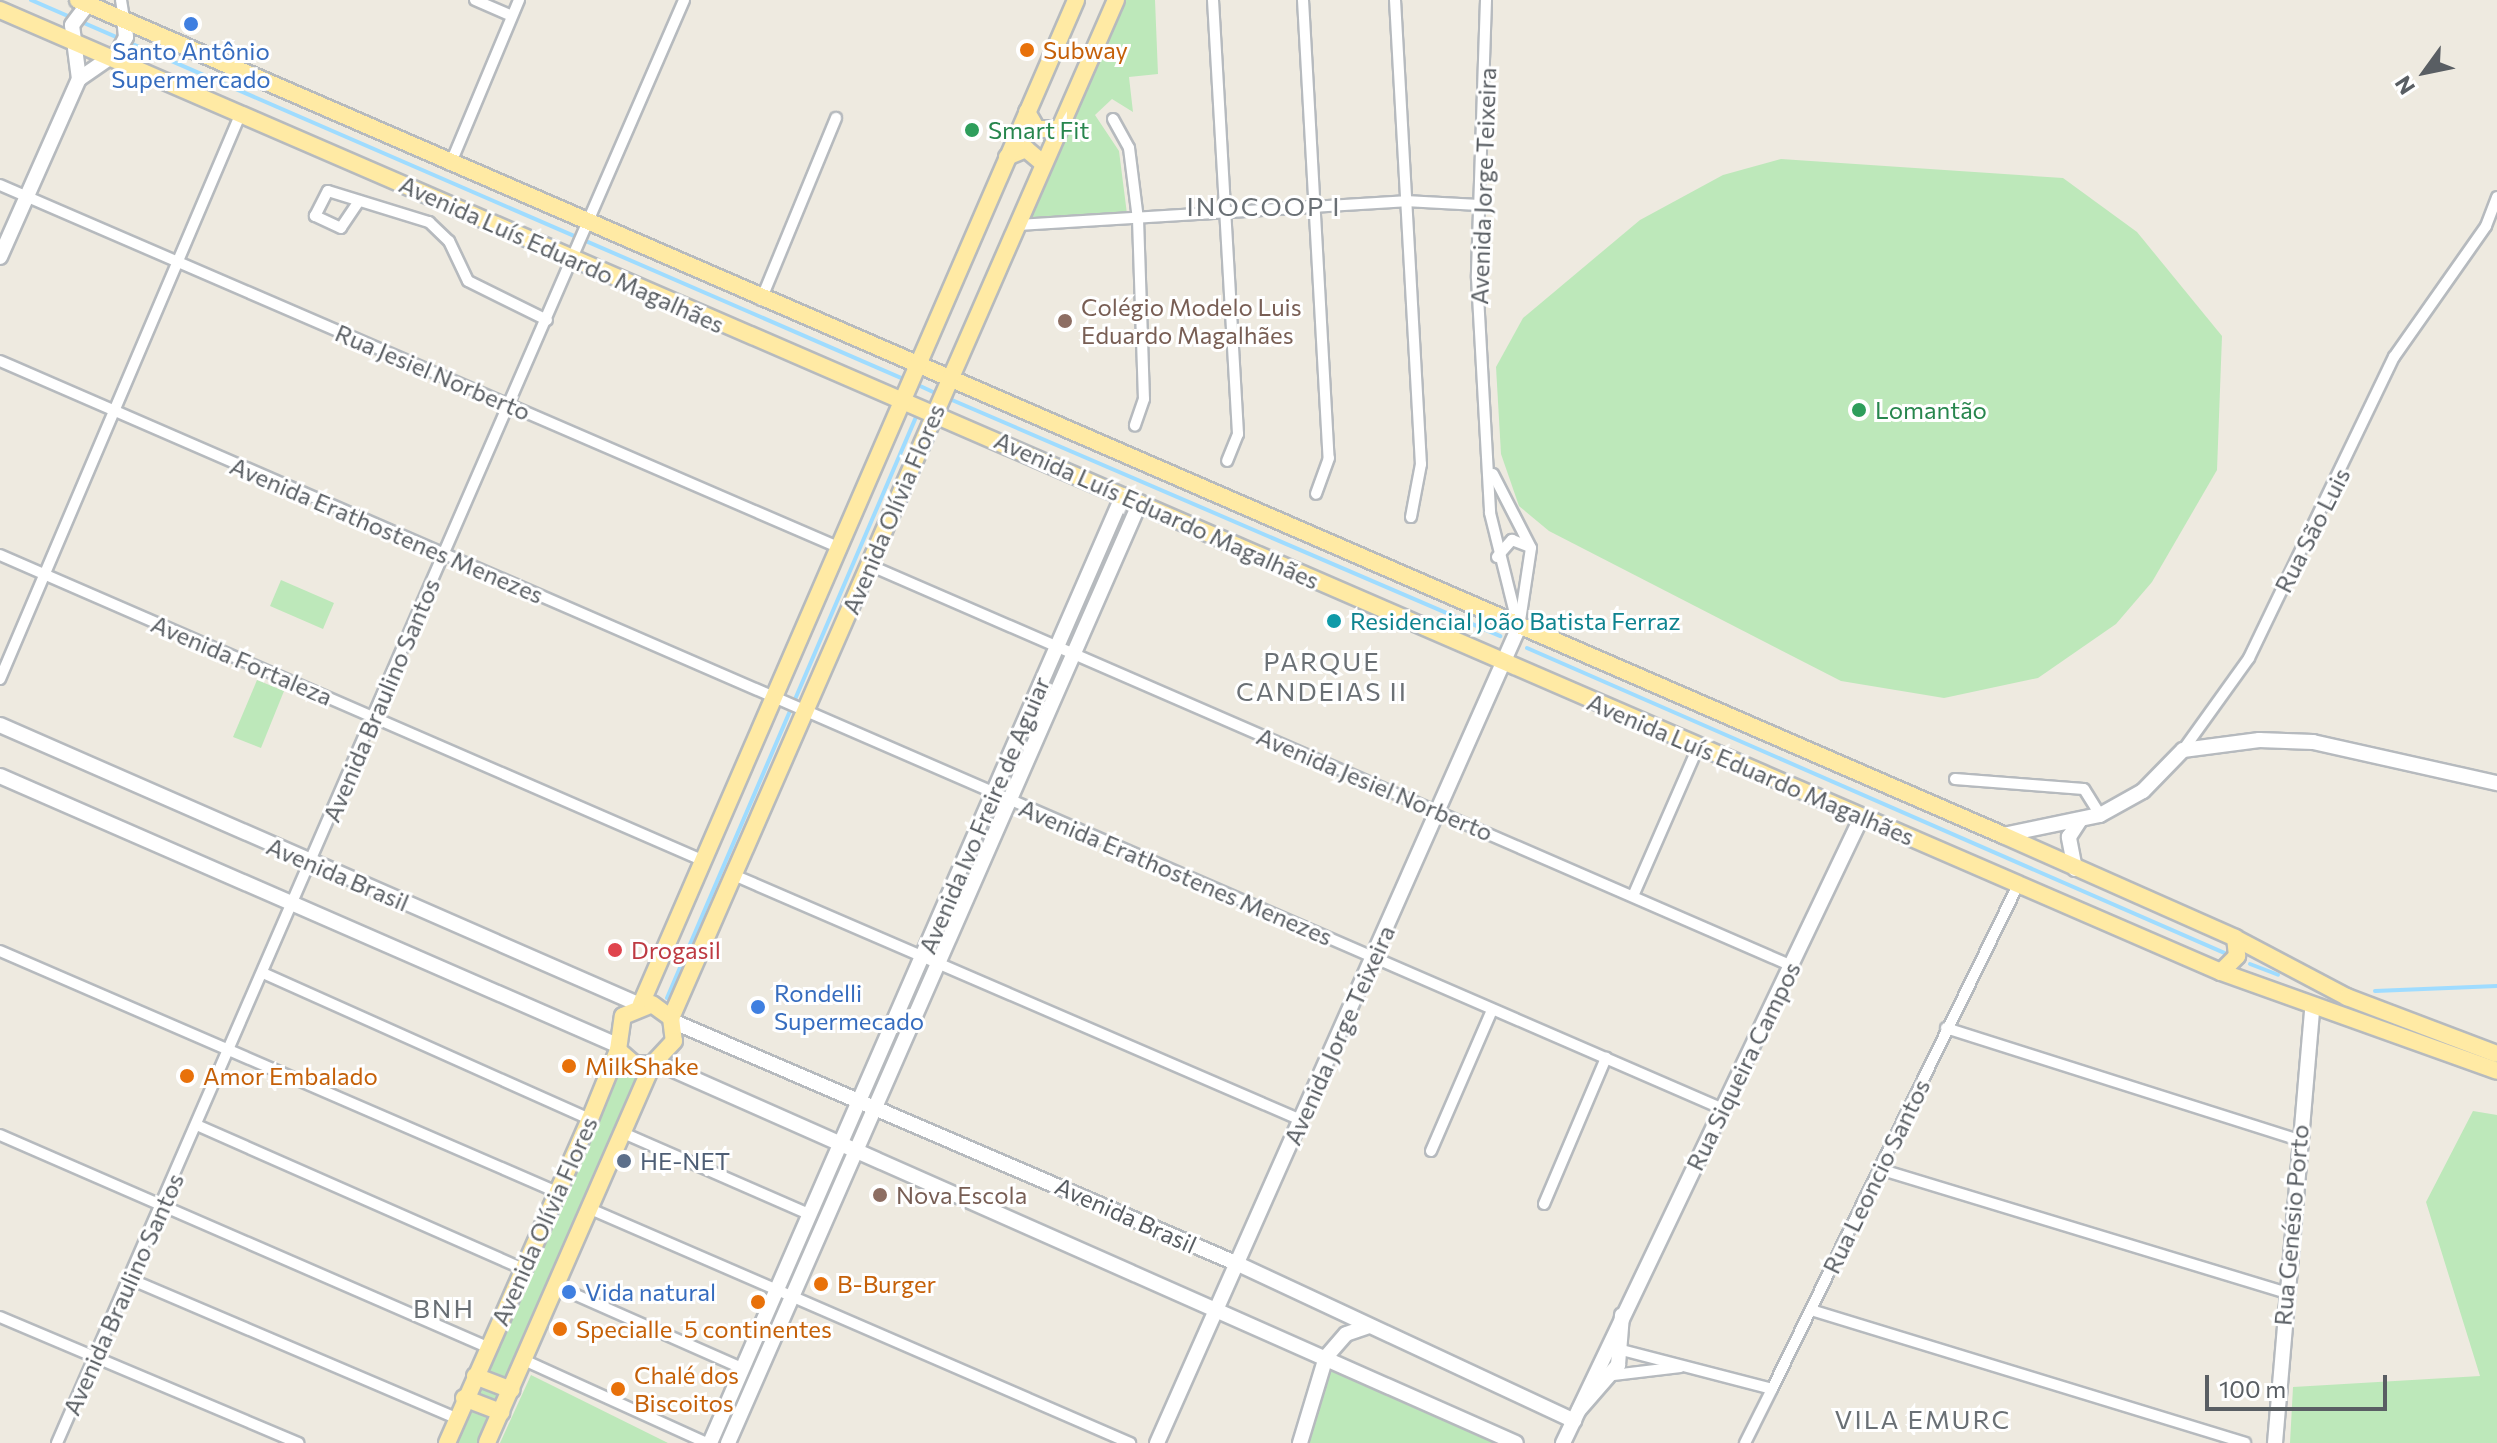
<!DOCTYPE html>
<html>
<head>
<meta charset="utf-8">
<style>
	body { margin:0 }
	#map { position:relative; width:2497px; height:1443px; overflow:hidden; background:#eeeae0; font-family:Commissioner,sans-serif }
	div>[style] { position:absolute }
	.green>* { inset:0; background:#bde8ba }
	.stream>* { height:4px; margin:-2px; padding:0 2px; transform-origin:2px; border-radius:2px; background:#9fdcff }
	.roads { filter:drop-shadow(2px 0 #b6babe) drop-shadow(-2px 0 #b6babe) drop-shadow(0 2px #b6babe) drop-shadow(0 -2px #b6babe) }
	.street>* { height:10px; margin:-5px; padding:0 5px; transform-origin:5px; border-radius:5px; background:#fff }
	.secondary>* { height:14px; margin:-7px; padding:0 7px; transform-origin:7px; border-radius:7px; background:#fff }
	.primary>* { height:16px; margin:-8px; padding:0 8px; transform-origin:8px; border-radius:8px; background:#ffeaa4 }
	.dots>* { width:22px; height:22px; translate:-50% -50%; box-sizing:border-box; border:4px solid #fff; border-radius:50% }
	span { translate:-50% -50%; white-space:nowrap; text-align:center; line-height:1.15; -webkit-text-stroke:6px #fff; paint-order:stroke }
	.food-label { font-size:24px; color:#c56008 }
	.left { translate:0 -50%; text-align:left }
	.shop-label { font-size:24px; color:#366cbe }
	.leisure-label { font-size:24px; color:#27864d }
	.street-label { font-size:24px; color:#595e63 }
	.education-label { font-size:24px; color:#785e54 }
	.culture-label { font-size:24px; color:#0d838f }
	.health-label { font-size:24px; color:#be3a42 }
	.service-label { font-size:24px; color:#4e5e75 }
	.neighbourhood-label { font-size:26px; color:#6a7075; letter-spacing:2px }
	.north { position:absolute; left:2385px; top:32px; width:80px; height:80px; -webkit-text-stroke:6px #fff; paint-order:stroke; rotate:237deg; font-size:22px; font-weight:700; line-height:32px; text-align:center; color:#595e63 }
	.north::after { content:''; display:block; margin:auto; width:28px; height:36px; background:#595e63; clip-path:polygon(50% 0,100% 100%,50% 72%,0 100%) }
	.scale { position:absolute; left:2205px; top:1375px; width:182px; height:36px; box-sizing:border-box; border:4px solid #595e63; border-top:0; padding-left:10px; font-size:24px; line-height:28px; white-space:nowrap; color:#595e63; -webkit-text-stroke:6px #fff; paint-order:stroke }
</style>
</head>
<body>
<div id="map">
	<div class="green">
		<i style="clip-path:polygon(1123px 0,1155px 0,1158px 74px,1129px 77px,1133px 112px,1112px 99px,1095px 115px,1119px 151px,1127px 214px,1034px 222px,1029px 217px)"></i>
		<i style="clip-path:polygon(1781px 159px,2063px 178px,2137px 232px,2222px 336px,2217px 470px,2152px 582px,2116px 624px,2038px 678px,1944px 698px,1841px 681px,1549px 531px,1519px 506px,1501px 454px,1496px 367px,1523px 318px,1640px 220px,1723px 175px)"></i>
		<i style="clip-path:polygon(281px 580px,334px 603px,323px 629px,270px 606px)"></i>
		<i style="clip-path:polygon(257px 680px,284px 691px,261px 748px,233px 737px)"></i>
		<i style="clip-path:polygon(618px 1050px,654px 1065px,487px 1443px,449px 1443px)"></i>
		<i style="clip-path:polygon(2473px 1111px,2497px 1115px,2497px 1443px,2290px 1443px,2293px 1387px,2480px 1376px,2426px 1202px)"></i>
		<i style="clip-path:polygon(1331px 1368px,1513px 1443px,1309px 1443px)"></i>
		<i style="clip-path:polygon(531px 1375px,668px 1443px,500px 1443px)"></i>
	</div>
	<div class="stream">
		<i style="left:31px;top:0;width:949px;rotate:23.48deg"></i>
		<i style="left:918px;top:385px;width:19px;rotate:25deg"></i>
		<i style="left:952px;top:400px;width:597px;rotate:23.3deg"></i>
		<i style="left:1527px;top:648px;width:766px;rotate:23.62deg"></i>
		<i style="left:2250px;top:964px;width:30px;rotate:21deg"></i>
		<i style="left:2375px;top:991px;width:122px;rotate:-2.3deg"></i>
		<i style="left:667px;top:998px;width:632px;rotate:-66.8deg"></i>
	</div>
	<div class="roads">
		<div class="street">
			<i style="left:121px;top:0;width:19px;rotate:81deg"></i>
			<i style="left:475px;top:0;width:40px;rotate:23.4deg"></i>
			<i style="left:1213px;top:0;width:435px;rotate:86.7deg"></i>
			<i style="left:1238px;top:434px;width:29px;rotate:112deg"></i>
			<i style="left:1303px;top:0;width:459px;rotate:86.8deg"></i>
			<i style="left:1329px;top:458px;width:38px;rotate:110deg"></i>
			<i style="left:1395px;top:0;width:465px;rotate:86.8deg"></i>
			<i style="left:1421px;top:464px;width:54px;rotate:100.7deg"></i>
			<i style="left:1486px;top:0;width:278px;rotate:91.9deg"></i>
			<i style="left:1477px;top:278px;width:235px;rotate:86.8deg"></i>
			<i style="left:1490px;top:513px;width:115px;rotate:76deg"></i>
			<i style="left:1113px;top:119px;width:33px;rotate:61deg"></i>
			<i style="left:1129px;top:148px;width:72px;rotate:82.8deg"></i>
			<i style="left:1138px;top:219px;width:180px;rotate:88.1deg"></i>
			<i style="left:1144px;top:399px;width:28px;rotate:109deg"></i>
			<i style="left:450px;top:165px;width:179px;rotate:-67.3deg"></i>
			<i style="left:0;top:185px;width:915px;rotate:23.37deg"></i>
			<i style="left:359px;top:201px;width:32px;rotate:124deg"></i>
			<i style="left:341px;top:228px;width:29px;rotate:-155deg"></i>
			<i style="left:315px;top:216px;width:28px;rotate:-63deg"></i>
			<i style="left:328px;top:191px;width:106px;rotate:17.1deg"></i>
			<i style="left:429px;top:222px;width:28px;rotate:44deg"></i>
			<i style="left:449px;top:241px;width:44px;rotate:64.6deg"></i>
			<i style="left:468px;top:281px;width:88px;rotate:26.3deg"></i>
			<i style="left:1018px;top:225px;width:388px;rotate:-3.5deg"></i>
			<i style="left:1405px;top:201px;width:74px;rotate:3.1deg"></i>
			<i style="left:761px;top:300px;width:197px;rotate:-67.6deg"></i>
			<i style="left:0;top:361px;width:1878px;rotate:23.47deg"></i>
			<i style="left:1493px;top:474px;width:83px;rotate:62.8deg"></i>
			<i style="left:1531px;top:548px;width:80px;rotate:98.6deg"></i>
			<i style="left:0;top:555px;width:768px;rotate:23.49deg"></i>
			<i style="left:1497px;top:557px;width:23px;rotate:-49deg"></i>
			<i style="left:1512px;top:540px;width:19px;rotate:21deg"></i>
			<i style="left:869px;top:565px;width:1006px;rotate:23.48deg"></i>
			<i style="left:0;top:679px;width:615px;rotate:-66.94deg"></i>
			<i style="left:2183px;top:750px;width:113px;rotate:-54.3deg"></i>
			<i style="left:2249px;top:658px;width:334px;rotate:-64.3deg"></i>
			<i style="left:2394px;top:357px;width:160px;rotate:-54.9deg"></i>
			<i style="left:2486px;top:226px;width:31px;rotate:-69deg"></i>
			<i style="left:1955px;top:779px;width:129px;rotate:4.4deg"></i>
			<i style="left:2084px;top:789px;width:31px;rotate:58deg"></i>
			<i style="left:736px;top:876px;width:615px;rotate:23.36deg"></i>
			<i style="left:1633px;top:896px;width:163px;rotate:-66.4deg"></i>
			<i style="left:0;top:951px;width:607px;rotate:23.4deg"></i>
			<i style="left:263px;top:973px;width:358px;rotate:24.1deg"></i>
			<i style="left:1946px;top:1028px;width:371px;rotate:17.6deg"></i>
			<i style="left:199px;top:1126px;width:352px;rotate:23.8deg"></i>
			<i style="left:621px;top:1132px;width:207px;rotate:23.6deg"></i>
			<i style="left:0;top:1135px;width:531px;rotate:23.52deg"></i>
			<i style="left:1431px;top:1151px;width:154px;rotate:-66.6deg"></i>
			<i style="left:1879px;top:1169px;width:422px;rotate:16.9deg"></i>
			<i style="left:1544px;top:1204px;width:159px;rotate:-67deg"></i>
			<i style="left:588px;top:1208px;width:591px;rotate:23.44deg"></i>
			<i style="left:130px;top:1279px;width:354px;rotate:23.1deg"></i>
			<i style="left:558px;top:1287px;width:201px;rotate:23.8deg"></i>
			<i style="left:1811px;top:1310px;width:454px;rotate:17deg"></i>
			<i style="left:0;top:1317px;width:324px;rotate:22.9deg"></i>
			<i style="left:1614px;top:1348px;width:163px;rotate:14.5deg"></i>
			<i style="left:1772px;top:1389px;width:563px;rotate:-63.98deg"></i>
			<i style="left:526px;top:1361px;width:199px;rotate:24.4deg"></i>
			<i style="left:1605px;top:1376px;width:76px;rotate:-6.8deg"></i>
			<i style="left:57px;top:1443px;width:1573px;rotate:-66.51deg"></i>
			<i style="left:1745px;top:1443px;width:60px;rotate:-63.4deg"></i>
		</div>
		<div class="secondary">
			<i style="left:79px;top:79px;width:54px;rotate:-97.4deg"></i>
			<i style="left:72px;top:25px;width:26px;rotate:-53deg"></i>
			<i style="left:0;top:257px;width:195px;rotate:-66.1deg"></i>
			<i style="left:79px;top:79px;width:47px;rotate:-34.7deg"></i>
			<i style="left:118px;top:52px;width:17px;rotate:-62deg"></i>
			<i style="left:126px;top:37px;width:18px;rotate:-96deg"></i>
			<i style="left:0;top:725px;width:696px;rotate:23.62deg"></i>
			<i style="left:0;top:776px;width:673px;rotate:23.56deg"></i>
			<i style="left:2003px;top:835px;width:99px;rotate:-11.7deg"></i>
			<i style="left:2100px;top:815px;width:49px;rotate:-29.2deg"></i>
			<i style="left:2143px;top:791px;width:57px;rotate:-45.7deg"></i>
			<i style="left:2183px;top:750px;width:77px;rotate:-7.5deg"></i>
			<i style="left:2259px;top:740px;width:54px;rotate:2.1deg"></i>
			<i style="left:2313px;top:742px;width:189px;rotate:12.6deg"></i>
			<i style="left:2075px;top:869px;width:33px;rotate:-101deg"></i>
			<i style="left:2069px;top:837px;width:20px;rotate:-57deg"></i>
			<i style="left:672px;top:1021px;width:616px;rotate:23.24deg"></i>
			<i style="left:1238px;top:1264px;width:371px;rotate:25deg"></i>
			<i style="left:658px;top:1063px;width:938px;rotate:23.89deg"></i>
			<i style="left:1579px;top:1410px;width:60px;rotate:-49.1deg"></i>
			<i style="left:1618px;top:1365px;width:50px;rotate:-85.4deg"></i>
			<i style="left:710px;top:1443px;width:1034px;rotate:-66.46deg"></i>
			<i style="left:728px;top:1443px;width:1027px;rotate:-66.35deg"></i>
			<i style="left:1157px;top:1443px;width:893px;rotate:-66.08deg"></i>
			<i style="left:1300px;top:1443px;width:90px;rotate:-73.2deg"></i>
			<i style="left:1326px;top:1357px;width:30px;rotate:-49deg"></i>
			<i style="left:1346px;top:1334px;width:24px;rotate:-19deg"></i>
			<i style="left:1563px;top:1443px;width:695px;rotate:-64.5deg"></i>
			<i style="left:2275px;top:1443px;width:437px;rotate:-85.1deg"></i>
		</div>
		<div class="primary">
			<i style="left:78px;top:0;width:2098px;rotate:23.45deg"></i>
			<i style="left:2003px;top:835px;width:254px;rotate:23.9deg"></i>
			<i style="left:2235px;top:938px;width:127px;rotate:27.8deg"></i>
			<i style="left:2347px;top:997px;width:160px;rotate:20.8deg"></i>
			<i style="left:0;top:10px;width:2420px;rotate:23.42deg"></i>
			<i style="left:2221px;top:972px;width:293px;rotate:19.7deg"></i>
			<i style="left:1027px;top:112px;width:20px;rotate:60deg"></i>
			<i style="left:1037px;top:129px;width:22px"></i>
			<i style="left:1007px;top:157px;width:21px;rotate:-23deg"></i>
			<i style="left:1026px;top:149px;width:23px;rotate:40deg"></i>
			<i style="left:2221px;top:972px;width:23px;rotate:-45deg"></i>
			<i style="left:2237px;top:956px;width:18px;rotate:-96deg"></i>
			<i style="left:641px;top:1004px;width:1094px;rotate:-66.57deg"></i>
			<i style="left:671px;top:1018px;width:1111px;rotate:-66.39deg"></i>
			<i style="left:618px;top:1050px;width:21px;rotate:41deg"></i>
			<i style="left:634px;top:1064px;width:18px;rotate:3deg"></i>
			<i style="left:475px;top:1376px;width:39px;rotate:21deg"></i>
			<i style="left:464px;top:1398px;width:40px;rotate:21deg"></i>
			<i style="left:447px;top:1443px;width:354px;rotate:-66.2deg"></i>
			<i style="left:590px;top:1119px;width:74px;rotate:-67.9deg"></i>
			<i style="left:618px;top:1050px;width:34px;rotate:-82deg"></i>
			<i style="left:623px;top:1016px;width:31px;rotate:-22deg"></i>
			<i style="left:652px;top:1004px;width:24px;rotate:36deg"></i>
			<i style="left:671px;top:1018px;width:23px;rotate:83deg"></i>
			<i style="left:674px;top:1041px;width:33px;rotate:133deg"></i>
			<i style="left:652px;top:1065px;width:412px;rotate:113.6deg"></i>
		</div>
	</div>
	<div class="dots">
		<i style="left:191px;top:24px;background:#3f7fe0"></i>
		<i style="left:1027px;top:50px;background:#e8710a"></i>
		<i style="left:972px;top:130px;background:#2e9e5b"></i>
		<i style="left:1065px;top:321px;background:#8d6e63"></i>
		<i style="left:1859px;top:410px;background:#2e9e5b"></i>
		<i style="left:1334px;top:621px;background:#0f9aa8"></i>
		<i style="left:615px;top:950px;background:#e0444e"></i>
		<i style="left:758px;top:1007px;background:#3f7fe0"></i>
		<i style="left:569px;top:1066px;background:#e8710a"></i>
		<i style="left:187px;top:1076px;background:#e8710a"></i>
		<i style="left:624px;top:1161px;background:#5c6f8a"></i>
		<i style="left:880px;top:1195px;background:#8d6e63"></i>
		<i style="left:821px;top:1284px;background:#e8710a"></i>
		<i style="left:569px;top:1292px;background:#3f7fe0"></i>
		<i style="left:758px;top:1302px;background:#e8710a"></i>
		<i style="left:560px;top:1329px;background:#e8710a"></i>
		<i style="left:618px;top:1389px;background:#e8710a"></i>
	</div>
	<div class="food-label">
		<span class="left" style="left:1043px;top:50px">Subway</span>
		<span class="left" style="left:585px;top:1066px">MilkShake</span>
		<span class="left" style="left:203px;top:1076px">Amor Embalado</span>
		<span class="left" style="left:837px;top:1284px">B-Burger</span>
		<span class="left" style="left:576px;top:1329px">Specialle</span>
		<span style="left:758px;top:1329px">5 continentes</span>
		<span class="left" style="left:634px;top:1389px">Chalé dos<br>Biscoitos</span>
	</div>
	<div class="shop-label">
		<span style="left:191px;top:65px">Santo Antônio<br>Supermercado</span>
		<span class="left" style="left:774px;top:1007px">Rondelli<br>Supermecado</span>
		<span class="left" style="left:585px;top:1292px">Vida natural</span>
	</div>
	<div class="leisure-label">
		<span class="left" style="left:988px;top:130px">Smart Fit</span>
		<span class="left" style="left:1875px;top:410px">Lomantão</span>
	</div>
	<div class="street-label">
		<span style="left:1483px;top:186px;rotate:-88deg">Avenida Jorge Teixeira</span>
		<span style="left:562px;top:254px;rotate:24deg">Avenida Luís Eduardo Magalhães</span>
		<span style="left:433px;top:372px;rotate:23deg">Rua Jesiel Norberto</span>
		<span style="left:893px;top:509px;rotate:-67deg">Avenida Olívia Flores</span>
		<span style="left:1157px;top:510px;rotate:24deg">Avenida Luís Eduardo Magalhães</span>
		<span style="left:387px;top:530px;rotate:23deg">Avenida Erathostenes Menezes</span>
		<span style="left:2312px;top:530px;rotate:-63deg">Rua São Luis</span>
		<span style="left:242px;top:660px;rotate:23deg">Avenida Fortaleza</span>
		<span style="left:381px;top:700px;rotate:-67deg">Avenida Braulino Santos</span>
		<span style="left:1751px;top:769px;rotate:23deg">Avenida Luís Eduardo Magalhães</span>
		<span style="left:1375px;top:784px;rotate:23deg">Avenida Jesiel Norberto</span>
		<span style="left:984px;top:815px;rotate:-67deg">Avenida Ivo Freire de Aguiar</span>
		<span style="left:1176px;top:872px;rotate:23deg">Avenida Erathostenes Menezes</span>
		<span style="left:338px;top:874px;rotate:23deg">Avenida Brasil</span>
		<span style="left:1339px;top:1035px;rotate:-66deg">Avenida Jorge Teixeira</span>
		<span style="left:1743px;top:1066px;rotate:-64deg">Rua Siqueira Campos</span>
		<span style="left:1876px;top:1176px;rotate:-64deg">Rua Leoncio Santos</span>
		<span style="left:1126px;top:1215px;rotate:24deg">Avenida Brasil</span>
		<span style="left:544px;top:1221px;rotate:-66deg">Avenida Olívia Flores</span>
		<span style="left:2291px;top:1225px;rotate:-85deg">Rua Genésio Porto</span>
		<span style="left:123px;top:1294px;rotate:-66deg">Avenida Braulino Santos</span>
	</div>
	<div class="education-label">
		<span class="left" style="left:1081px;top:321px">Colégio Modelo Luis<br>Eduardo Magalhães</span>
		<span class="left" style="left:896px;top:1195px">Nova Escola</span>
	</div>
	<div class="culture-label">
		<span class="left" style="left:1350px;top:621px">Residencial João Batista Ferraz</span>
	</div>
	<div class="health-label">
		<span class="left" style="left:631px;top:950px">Drogasil</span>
	</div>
	<div class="service-label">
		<span class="left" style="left:640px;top:1161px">HE-NET</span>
	</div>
	<div class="neighbourhood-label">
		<span style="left:1264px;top:206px">INOCOOP I</span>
		<span style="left:1322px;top:676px">PARQUE<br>CANDEIAS II</span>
		<span style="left:444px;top:1308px">BNH</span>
		<span style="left:1923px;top:1419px">VILA EMURC</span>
	</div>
	<div class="north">N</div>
	<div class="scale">100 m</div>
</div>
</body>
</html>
